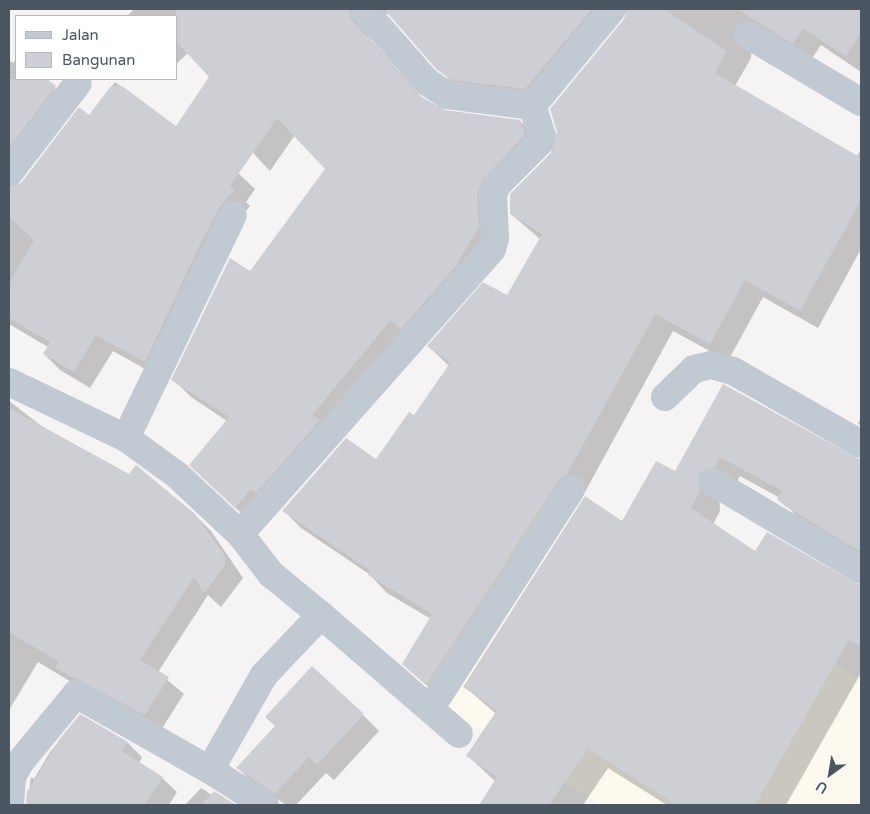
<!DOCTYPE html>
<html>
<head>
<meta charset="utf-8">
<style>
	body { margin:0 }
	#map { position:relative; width:870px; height:814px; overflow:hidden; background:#f5f3f3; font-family:"Varela Round",sans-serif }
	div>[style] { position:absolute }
	.commercial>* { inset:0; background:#fdf9ef }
	.shadow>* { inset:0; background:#0003 }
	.building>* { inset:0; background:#cdcfd5 }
	.minor>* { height:28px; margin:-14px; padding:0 14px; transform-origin:14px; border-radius:14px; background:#c1cad2 }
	span { translate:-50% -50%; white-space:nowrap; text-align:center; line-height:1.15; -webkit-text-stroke:4px #fff; paint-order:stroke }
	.frame { position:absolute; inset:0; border:10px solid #4a5661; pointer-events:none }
	.legend { position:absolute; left:15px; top:15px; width:162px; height:65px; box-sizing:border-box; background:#fff; border:1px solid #b7bbc0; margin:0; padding:6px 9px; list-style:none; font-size:15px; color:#4a5661 }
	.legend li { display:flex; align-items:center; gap:10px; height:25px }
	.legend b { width:25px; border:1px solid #b7bbc0 }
	.north { position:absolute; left:805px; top:749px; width:50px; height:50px; -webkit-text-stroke:4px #fff; paint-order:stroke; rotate:212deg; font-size:14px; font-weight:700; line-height:20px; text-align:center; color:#4a5661 }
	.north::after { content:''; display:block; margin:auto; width:18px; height:22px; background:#4a5661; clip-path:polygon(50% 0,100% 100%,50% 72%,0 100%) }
</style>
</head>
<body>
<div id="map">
	<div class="commercial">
		<i style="clip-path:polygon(547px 489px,861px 679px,861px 805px,600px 805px,418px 691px)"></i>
	</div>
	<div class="shadow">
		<i style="clip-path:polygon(134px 9px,861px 9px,861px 72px,821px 45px,811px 60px,752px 45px,751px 58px,735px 86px,857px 156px,861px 149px,861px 249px,818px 328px,763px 297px,728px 361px,673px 331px,585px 492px,575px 498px,444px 701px,403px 664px,431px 619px,387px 593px,369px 574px,301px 528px,283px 510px,376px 461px,415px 417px,450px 367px,428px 346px,507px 297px,540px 239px,511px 214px,556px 148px,628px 12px,618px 16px,543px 107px,457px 88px,390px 15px,379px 11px,365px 30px,369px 38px,422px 98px,444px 112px,520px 121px,538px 139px,500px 197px,496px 245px,254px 525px,209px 483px,227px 421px,191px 397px,173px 379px,326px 168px,295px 135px,270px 171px,198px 94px,211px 76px,188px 53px,176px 64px,176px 16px,127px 16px)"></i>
		<i style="clip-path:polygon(16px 59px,16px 79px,45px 79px,71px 103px,12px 181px,11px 188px,22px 184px,89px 117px,115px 82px,238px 173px,255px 189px,246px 202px,250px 206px,235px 224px,161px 378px,113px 351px,90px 388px,60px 370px,44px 354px,48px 347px,9px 324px,9px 60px,13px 63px)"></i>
		<i style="clip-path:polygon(723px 386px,861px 461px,861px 558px,799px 519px,780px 498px,740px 476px,734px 487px,719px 495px,720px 511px,713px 524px,755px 552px,861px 585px,861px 673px,786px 805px,667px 805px,608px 768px,583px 805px,480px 805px,496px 782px,468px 756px,496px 714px,464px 686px,675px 473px)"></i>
		<i style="clip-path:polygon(9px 401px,48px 431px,194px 514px,211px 531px,243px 578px,221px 607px,208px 595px,158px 672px,184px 694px,161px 730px,91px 694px,38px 662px,9px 710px,9px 540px,12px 535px,9px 533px)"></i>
		<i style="clip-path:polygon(861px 418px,861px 427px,858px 423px)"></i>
		<i style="clip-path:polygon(363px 715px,379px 731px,334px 780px,326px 773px,296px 805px,286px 805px,254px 784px,238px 768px)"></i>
		<i style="clip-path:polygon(80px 716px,128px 743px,142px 757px,139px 763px,162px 778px,177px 792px,169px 805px,27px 805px,31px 777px,34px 779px,50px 752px)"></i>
		<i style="clip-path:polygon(201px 788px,212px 795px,214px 793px,234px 805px,185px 805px)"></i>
	</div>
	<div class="building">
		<i style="clip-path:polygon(176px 9px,348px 9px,351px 19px,418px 95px,445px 110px,520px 120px,525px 135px,483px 179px,477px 195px,479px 227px,455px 267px,401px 329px,390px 321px,312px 415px,320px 420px,256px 493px,251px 489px,235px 508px,189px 465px,229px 417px,171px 380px,230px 258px,250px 271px,325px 169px,277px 118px,230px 186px,235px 189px,219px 208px,202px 240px,145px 362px,96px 335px,74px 372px,43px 354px,50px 342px,9px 318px,9px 283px,34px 240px,9px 217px,9px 188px,21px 183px,79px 107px,89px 115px,111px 86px,122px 86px,176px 126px,209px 77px,176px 41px)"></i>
		<i style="clip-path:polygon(384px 9px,592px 9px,525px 89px,453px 80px,437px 70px)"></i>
		<i style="clip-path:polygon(627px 9px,664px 9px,727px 51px,715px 73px,861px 158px,861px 200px,800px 311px,745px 280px,710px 344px,655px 314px,567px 474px,558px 481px,426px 685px,402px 664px,432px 614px,368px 575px,371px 571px,282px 511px,346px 438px,376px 459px,409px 412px,414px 415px,450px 363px,427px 346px,483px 282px,507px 295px,542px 234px,510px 214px,510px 194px,551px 153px,557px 132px,550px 109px,624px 19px)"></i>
		<i style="clip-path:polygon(737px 9px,861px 9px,861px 33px,846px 57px,803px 28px,793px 44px)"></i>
		<i style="clip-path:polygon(9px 79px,47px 79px,56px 86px,9px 148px)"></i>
		<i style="clip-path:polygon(723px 384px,861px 460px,861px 552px,785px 506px,777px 499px,782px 491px,720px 457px,714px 467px,699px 474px,700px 491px,691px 508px,755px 551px,767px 532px,861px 586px,861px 647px,849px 639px,755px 805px,677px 805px,588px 749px,549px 805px,479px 805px,497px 777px,466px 756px,497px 710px,463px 687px,585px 496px,622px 521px,656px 461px,675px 471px)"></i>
		<i style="clip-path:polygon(9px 408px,129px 474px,136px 465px,195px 514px,225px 556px,225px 565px,204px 593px,194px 577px,140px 660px,169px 677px,145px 715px,55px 668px,59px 662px,9px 632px)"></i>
		<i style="clip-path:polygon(312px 666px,364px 714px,317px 765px,309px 757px,275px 794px,236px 768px,275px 726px,265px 717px)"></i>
		<i style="clip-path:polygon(80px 714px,128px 742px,122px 751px,163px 777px,145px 805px,26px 805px,27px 792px,59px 740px)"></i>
		<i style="clip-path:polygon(214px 791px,236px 805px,201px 805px)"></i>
	</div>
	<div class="minor">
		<i style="left:363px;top:9px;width:97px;rotate:48.8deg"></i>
		<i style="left:427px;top:82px;width:24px;rotate:33deg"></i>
		<i style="left:447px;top:95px;width:86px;rotate:7.4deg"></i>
		<i style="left:748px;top:35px;width:131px;rotate:30.7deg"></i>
		<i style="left:532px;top:106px;width:126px;rotate:-50.5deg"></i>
		<i style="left:9px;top:173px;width:113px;rotate:-52.5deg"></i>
		<i style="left:9px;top:382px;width:130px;rotate:25.6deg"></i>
		<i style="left:126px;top:438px;width:63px;rotate:36deg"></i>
		<i style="left:177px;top:475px;width:86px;rotate:43.1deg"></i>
		<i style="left:240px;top:534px;width:51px;rotate:52.2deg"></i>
		<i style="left:271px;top:574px;width:65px;rotate:39.4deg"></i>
		<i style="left:321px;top:615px;width:83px;rotate:133.5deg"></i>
		<i style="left:264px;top:675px;width:109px;rotate:119.6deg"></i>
		<i style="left:665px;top:397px;width:40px;rotate:-44deg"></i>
		<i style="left:694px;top:369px;width:17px;rotate:-13deg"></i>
		<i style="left:711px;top:365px;width:23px;rotate:15deg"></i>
		<i style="left:733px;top:371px;width:147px;rotate:29.7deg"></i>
		<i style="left:126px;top:438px;width:247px;rotate:-64.4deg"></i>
		<i style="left:713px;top:482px;width:172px;rotate:30.7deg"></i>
		<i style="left:240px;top:534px;width:380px;rotate:-48.5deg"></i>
		<i style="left:492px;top:249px;width:11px;rotate:-75deg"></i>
		<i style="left:495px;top:238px;width:43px;rotate:-92.7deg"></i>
		<i style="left:493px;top:195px;width:11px;rotate:-68deg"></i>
		<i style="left:497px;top:185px;width:61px;rotate:-45deg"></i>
		<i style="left:540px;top:142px;width:6px;rotate:-72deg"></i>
		<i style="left:542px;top:136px;width:32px;rotate:-108deg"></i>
		<i style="left:321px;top:615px;width:182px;rotate:40.8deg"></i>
		<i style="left:430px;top:709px;width:261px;rotate:-57.3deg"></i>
		<i style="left:10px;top:805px;width:28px;rotate:-86deg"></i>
		<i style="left:12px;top:777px;width:18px;rotate:-61deg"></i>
		<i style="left:21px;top:761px;width:87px;rotate:-50.6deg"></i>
		<i style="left:76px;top:694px;width:154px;rotate:29.6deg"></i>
		<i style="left:210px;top:770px;width:65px;rotate:32.5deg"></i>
	</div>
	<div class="frame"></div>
	<ul class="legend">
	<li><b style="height:6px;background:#c1cad2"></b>Jalan</li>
	<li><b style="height:14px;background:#cdcfd5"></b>Bangunan</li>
	</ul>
	<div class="north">U</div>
</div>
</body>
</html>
